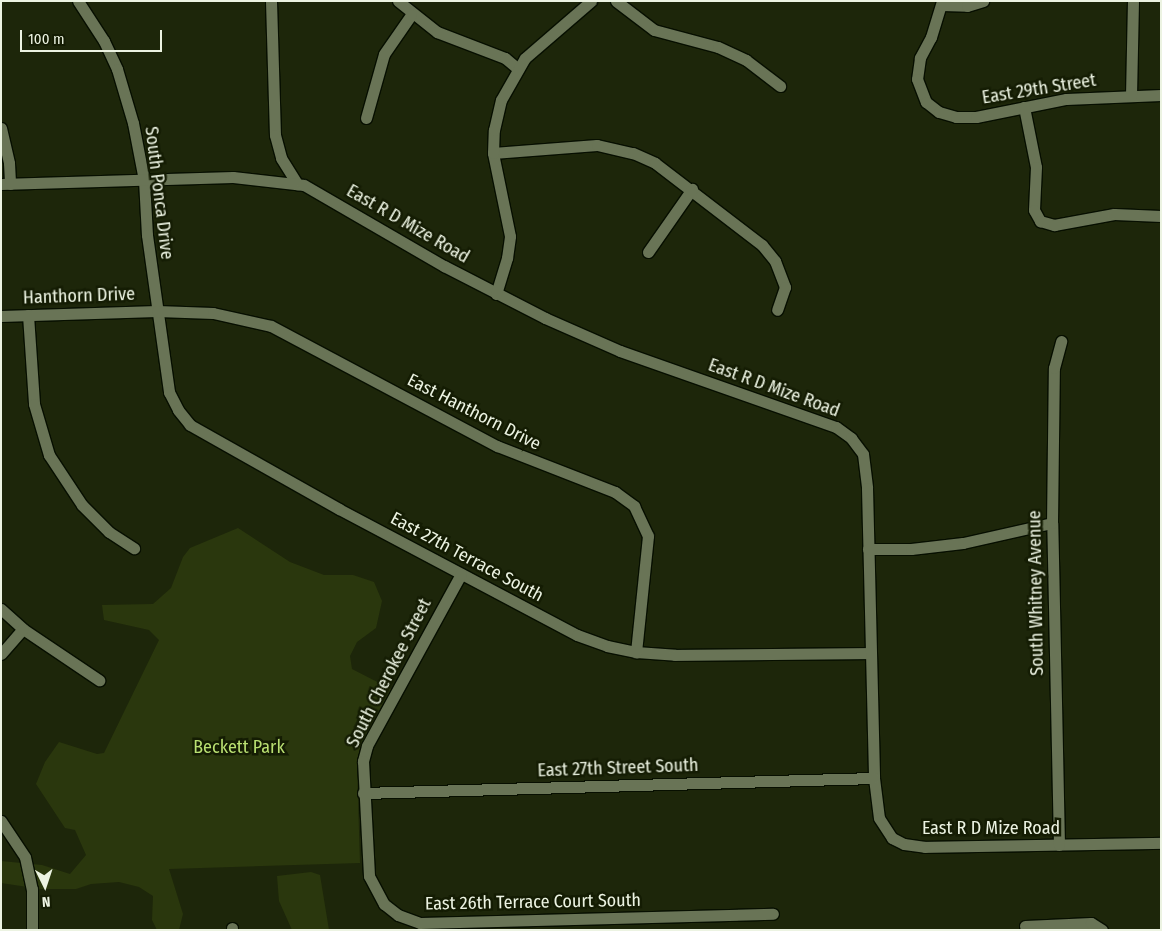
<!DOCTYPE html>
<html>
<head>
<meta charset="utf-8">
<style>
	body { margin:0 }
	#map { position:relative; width:1162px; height:931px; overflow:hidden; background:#1d260a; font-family:"Fira Sans Condensed",sans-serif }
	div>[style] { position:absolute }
	.green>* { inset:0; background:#2a370d }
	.roads { filter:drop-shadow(1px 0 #070f00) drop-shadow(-1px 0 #070f00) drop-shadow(0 1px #070f00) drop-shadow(0 -1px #070f00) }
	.minor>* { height:11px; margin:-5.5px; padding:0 5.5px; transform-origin:5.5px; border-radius:5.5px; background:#697456 }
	span { translate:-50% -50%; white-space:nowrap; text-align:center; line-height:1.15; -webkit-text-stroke:5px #141c03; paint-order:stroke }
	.street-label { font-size:18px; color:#ecf3e2 }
	.park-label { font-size:18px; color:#b9df71 }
	.frame { position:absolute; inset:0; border:2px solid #ecf3e2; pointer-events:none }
	.north { position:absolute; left:20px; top:861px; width:50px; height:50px; -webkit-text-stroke:4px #141c03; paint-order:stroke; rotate:176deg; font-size:14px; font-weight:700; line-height:20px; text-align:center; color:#ecf3e2 }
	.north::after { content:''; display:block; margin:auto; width:18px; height:22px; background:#ecf3e2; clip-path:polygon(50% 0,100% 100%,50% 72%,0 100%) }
	.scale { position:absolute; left:20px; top:30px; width:142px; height:22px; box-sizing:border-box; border:2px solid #ecf3e2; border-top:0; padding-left:6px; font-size:15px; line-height:18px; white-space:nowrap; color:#ecf3e2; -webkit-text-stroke:4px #141c03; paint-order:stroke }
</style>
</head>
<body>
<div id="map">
	<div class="green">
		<i style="clip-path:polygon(238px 528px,290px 562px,324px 575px,353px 575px,374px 582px,382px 601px,376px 628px,357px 642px,350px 656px,352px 669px,391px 689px,360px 752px,357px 767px,360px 863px,169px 869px,183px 914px,179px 930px,157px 930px,152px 920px,153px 896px,139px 887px,119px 882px,91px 884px,76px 889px,41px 889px,1px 883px,1px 861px,42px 865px,70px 874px,86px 855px,75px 830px,65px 828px,36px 784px,45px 762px,59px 742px,97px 754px,104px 753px,159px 640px,149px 630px,104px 620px,102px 605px,153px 604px,171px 588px,183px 557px,190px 548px)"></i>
		<i style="clip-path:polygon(311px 872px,320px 875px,329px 930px,292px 930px,279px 901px,277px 876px)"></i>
	</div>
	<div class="roads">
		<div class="minor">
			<i style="left:78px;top:1px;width:48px;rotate:57deg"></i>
			<i style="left:104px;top:41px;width:31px;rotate:65deg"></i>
			<i style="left:117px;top:69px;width:56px;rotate:73.5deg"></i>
			<i style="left:133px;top:123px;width:58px;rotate:79.1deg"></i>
			<i style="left:144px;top:180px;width:55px;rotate:86.9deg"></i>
			<i style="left:147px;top:235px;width:159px;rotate:82deg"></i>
			<i style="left:169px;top:392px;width:20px;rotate:63deg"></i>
			<i style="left:178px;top:410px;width:19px;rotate:51deg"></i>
			<i style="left:190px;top:425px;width:171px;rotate:29.4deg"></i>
			<i style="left:339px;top:509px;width:269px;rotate:27.9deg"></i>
			<i style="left:577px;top:635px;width:32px;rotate:20deg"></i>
			<i style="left:607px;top:646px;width:30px;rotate:12deg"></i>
			<i style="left:636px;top:652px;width:39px;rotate:4deg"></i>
			<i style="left:675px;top:655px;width:194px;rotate:-0.6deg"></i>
			<i style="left:271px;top:1px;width:134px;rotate:88.3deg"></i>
			<i style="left:275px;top:135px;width:24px;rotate:75deg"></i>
			<i style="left:281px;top:158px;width:31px;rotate:58deg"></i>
			<i style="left:398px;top:1px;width:50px;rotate:38.5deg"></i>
			<i style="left:437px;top:32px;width:73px;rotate:20.9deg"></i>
			<i style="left:505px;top:58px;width:16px;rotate:40deg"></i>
			<i style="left:616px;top:1px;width:48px;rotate:37.3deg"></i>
			<i style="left:654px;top:30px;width:66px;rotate:14.9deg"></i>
			<i style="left:718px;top:47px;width:31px;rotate:25deg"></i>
			<i style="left:746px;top:60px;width:43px;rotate:37.4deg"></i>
			<i style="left:942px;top:1px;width:38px;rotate:107deg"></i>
			<i style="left:931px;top:37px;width:24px;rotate:118deg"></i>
			<i style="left:920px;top:58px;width:21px;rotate:98deg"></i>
			<i style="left:917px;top:79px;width:25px;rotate:69deg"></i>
			<i style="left:926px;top:102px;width:16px;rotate:38deg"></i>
			<i style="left:939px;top:112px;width:18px;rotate:16deg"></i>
			<i style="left:956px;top:117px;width:20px"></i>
			<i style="left:976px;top:117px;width:92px;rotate:-11.3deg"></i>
			<i style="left:1066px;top:99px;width:95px;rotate:-2.4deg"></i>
			<i style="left:942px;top:5px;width:25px;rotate:2deg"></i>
			<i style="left:967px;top:6px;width:17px;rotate:-17deg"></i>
			<i style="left:1131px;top:96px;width:95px;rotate:-88.8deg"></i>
			<i style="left:1024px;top:107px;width:61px;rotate:78.7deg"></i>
			<i style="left:1036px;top:167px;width:43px;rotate:92.7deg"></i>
			<i style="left:1034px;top:210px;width:13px;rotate:61deg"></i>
			<i style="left:1040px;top:221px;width:15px;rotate:16deg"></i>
			<i style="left:1054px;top:225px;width:61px;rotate:-10.4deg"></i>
			<i style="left:1114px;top:214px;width:47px;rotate:2.4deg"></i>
			<i style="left:366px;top:118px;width:66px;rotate:-74.3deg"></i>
			<i style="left:384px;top:54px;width:47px;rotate:-55.3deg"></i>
			<i style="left:1px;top:128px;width:36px;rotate:77deg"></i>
			<i style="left:9px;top:163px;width:21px;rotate:87deg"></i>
			<i style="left:493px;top:153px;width:104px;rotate:-4.4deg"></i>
			<i style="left:597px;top:145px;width:37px;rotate:13deg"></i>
			<i style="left:633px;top:153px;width:24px;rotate:24deg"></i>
			<i style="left:655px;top:163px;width:135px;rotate:37.5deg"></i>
			<i style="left:762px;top:245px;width:21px;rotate:51deg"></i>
			<i style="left:775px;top:261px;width:28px;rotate:69deg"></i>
			<i style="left:785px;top:287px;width:24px;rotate:109deg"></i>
			<i style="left:1px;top:184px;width:232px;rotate:-1.7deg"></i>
			<i style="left:233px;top:177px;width:71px;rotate:6.4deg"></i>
			<i style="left:304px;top:185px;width:162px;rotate:30.1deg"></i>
			<i style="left:444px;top:266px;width:114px;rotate:27.2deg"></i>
			<i style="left:545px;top:318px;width:82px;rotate:23.7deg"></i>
			<i style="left:620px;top:351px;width:229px;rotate:19.4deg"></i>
			<i style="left:836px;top:427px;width:19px;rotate:36deg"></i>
			<i style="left:851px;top:438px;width:20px;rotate:53deg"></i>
			<i style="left:863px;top:454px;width:34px;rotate:83deg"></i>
			<i style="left:867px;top:488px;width:290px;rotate:88.6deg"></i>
			<i style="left:874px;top:778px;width:40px;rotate:82.9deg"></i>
			<i style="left:879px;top:818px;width:24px;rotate:57deg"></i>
			<i style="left:892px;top:838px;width:13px;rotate:27deg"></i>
			<i style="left:904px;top:844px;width:21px;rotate:8deg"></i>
			<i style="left:925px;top:847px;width:236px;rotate:-1deg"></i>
			<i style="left:648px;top:252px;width:77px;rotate:-55.1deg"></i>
			<i style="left:496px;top:294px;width:38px;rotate:-73deg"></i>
			<i style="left:507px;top:258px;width:22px;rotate:-82deg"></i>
			<i style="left:510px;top:236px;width:85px;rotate:-101.6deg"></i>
			<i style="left:493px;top:153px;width:23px;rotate:-88deg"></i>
			<i style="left:494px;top:130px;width:31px;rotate:-77deg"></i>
			<i style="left:501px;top:100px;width:48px;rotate:-60.3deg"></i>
			<i style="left:525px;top:58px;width:87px;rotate:-40.8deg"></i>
			<i style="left:28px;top:315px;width:89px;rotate:86.1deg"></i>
			<i style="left:34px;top:404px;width:53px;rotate:73.6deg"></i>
			<i style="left:49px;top:455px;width:60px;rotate:56.6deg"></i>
			<i style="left:82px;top:505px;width:38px;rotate:45deg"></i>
			<i style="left:109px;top:532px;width:30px;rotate:33deg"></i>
			<i style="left:1px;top:316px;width:156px;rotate:-1.8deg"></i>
			<i style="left:157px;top:311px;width:56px;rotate:2deg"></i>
			<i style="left:213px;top:313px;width:59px;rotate:12.6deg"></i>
			<i style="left:271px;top:326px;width:256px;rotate:28deg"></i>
			<i style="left:497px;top:446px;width:127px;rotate:21.3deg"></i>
			<i style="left:615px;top:492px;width:24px;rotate:36deg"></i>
			<i style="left:634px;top:506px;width:33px;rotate:65deg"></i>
			<i style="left:648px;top:536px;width:117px;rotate:95.9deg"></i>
			<i style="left:868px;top:549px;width:43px"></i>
			<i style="left:911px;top:549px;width:52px;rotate:-6.6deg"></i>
			<i style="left:963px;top:543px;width:91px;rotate:-12.7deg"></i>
			<i style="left:461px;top:574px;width:196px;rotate:118.7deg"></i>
			<i style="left:367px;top:746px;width:16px;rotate:105deg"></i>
			<i style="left:363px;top:761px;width:115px;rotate:87deg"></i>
			<i style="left:369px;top:876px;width:32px;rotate:62deg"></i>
			<i style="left:384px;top:904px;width:18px;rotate:38deg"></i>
			<i style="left:398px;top:915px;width:23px;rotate:20deg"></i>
			<i style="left:420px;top:923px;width:353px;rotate:-1.5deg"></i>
			<i style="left:1px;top:609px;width:30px;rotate:42deg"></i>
			<i style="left:23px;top:629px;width:92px;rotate:33.9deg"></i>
			<i style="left:1px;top:654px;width:33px;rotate:-49deg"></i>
			<i style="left:363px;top:793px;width:511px;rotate:-1.68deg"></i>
			<i style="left:1px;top:821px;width:43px;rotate:56.3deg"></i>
			<i style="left:25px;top:857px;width:33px;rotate:78deg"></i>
			<i style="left:32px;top:889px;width:41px;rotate:90deg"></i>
			<i style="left:1059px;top:845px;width:322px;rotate:-91.2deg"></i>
			<i style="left:1052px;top:523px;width:155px;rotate:-89.3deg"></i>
			<i style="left:1054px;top:368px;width:28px;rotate:-75deg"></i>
			<i style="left:1025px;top:926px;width:66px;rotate:-2.6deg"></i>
			<i style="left:1091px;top:923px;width:13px;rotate:32deg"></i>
			<i style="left:232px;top:930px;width:2px;rotate:-90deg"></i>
		</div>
	</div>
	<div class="street-label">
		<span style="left:1039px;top:89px;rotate:-9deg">East 29th Street</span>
		<span style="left:159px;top:193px;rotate:83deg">South Ponca Drive</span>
		<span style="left:408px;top:224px;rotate:30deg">East R D Mize Road</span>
		<span style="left:79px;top:296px;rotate:-2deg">Hanthorn Drive</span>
		<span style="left:774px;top:388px;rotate:20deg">East R D Mize Road</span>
		<span style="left:474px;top:412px;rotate:27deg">East Hanthorn Drive</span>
		<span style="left:467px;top:557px;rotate:28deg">East 27th Terrace South</span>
		<span style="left:1036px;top:593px;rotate:-91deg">South Whitney Avenue</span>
		<span style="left:389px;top:673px;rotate:-63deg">South Cherokee Street</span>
		<span style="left:618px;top:768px;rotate:-2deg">East 27th Street South</span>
		<span style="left:991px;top:828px">East R D Mize Road</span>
		<span style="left:533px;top:902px;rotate:-1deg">East 26th Terrace Court South</span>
	</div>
	<div class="park-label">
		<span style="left:239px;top:747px">Beckett Park</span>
	</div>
	<div class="frame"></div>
	<div class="north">N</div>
	<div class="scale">100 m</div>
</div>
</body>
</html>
